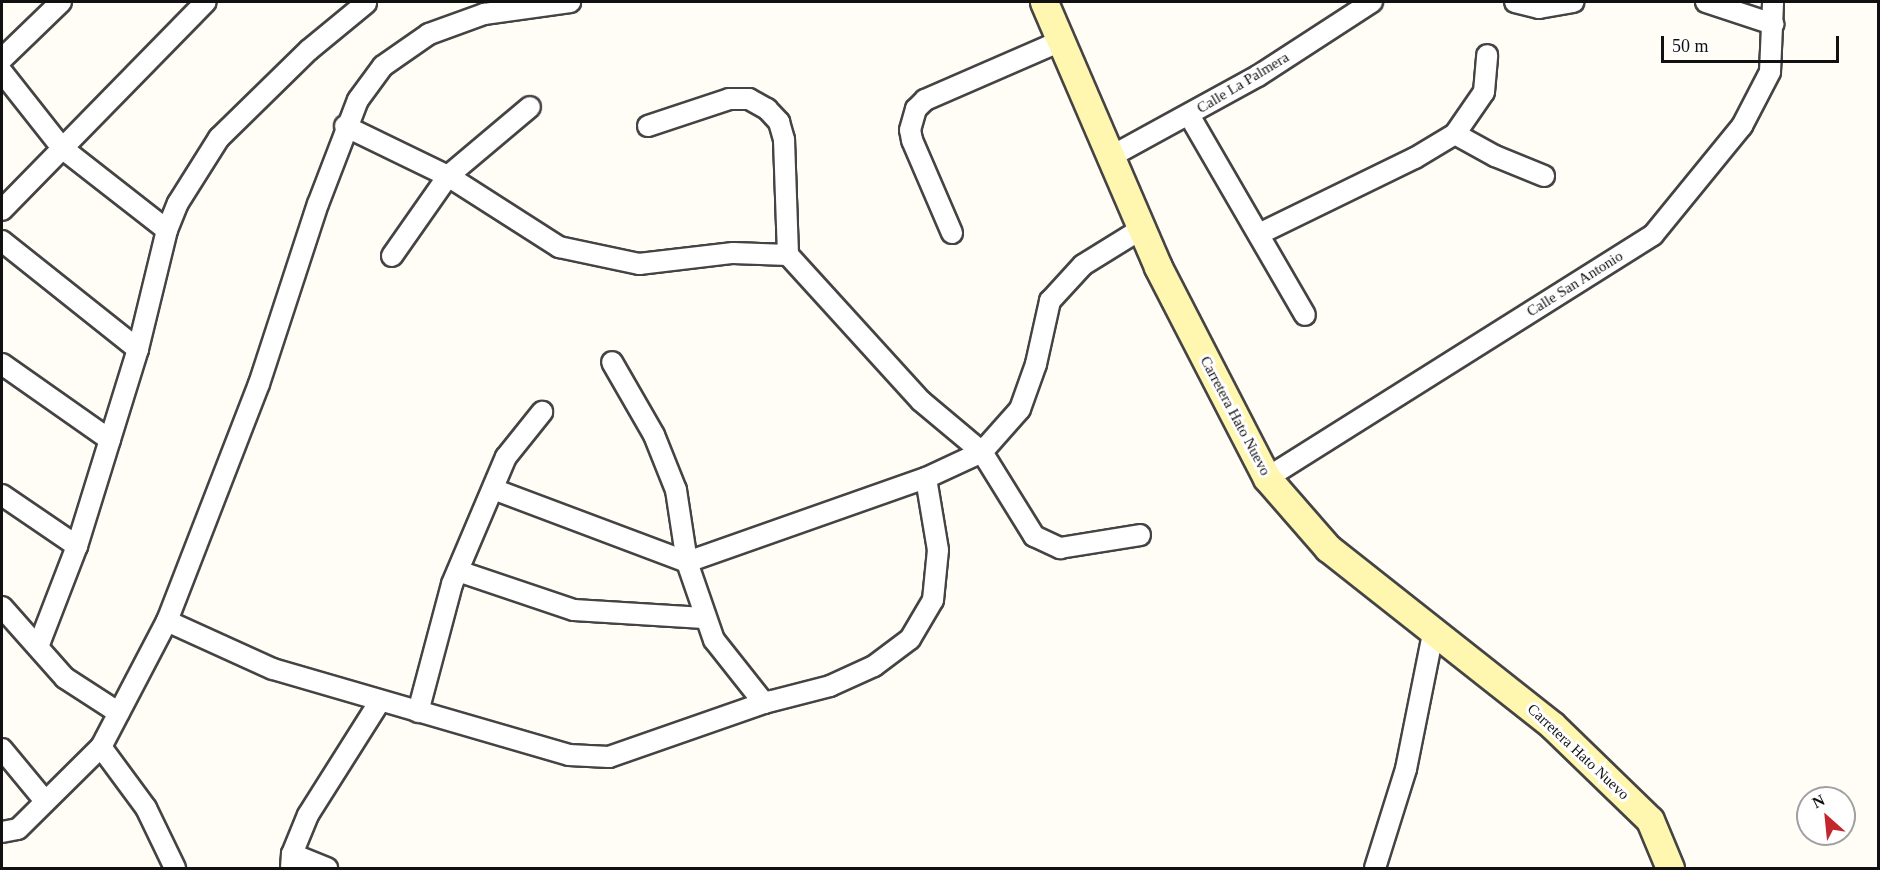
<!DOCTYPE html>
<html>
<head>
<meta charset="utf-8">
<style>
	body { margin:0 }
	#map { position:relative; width:1880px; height:870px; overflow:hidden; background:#fffdf5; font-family:Georgia,serif }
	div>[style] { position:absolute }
	.roads { filter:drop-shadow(2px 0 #444) drop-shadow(-2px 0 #444) drop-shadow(0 2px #444) drop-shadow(0 -2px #444) }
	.street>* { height:20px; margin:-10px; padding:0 10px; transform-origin:10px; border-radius:10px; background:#fff }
	.secondary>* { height:27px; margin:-13.5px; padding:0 13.5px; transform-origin:13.5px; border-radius:13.5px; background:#fff6b0 }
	span { translate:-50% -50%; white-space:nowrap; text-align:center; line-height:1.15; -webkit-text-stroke:6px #fff; paint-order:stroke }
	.street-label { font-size:15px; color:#111 }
	.frame { position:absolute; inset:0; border:3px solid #111; pointer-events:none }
	.north { position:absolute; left:1796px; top:786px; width:60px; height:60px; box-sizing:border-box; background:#fff; border:2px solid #a0a0a0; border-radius:50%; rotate:333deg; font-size:16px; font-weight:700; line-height:24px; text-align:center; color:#111 }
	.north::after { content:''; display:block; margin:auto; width:21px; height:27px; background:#c4262e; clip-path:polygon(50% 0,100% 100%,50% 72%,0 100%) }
	.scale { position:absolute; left:1661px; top:36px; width:178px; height:27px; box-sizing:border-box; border:3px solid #111; border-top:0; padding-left:8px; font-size:18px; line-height:21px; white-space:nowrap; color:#111; -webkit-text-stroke:4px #fff; paint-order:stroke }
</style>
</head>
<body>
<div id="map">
	<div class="roads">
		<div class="street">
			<i style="left:1515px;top:2px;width:25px;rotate:14deg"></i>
			<i style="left:1539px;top:8px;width:35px;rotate:-10deg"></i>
			<i style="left:1706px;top:2px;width:71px;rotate:18.2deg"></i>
			<i style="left:2px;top:59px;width:82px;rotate:-44deg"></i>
			<i style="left:2px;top:72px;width:97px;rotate:51.7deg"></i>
			<i style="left:62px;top:148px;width:133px;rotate:38deg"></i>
			<i style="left:1189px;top:115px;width:231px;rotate:59.9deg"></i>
			<i style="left:345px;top:126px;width:114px;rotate:25.9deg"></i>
			<i style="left:448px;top:176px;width:132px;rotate:32.6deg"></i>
			<i style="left:559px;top:247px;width:82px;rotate:12deg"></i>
			<i style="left:639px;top:264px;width:95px;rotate:-6.7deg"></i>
			<i style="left:733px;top:253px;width:55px;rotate:2.1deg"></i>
			<i style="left:648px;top:126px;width:85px;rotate:-18.4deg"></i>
			<i style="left:729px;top:99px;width:20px"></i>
			<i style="left:749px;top:99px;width:21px;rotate:29deg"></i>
			<i style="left:767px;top:109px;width:18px;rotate:47deg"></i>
			<i style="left:779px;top:122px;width:19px;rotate:74deg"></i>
			<i style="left:784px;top:140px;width:115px;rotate:88deg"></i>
			<i style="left:788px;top:255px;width:197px;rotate:47.7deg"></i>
			<i style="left:921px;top:401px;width:80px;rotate:39.9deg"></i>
			<i style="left:982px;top:452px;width:99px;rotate:58.2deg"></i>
			<i style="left:1034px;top:536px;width:29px;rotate:25deg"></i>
			<i style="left:1060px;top:548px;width:81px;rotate:-9.2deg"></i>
			<i style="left:1455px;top:134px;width:46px;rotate:28.8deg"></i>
			<i style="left:1495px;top:156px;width:53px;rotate:22.2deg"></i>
			<i style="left:1110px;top:157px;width:169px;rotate:-28.7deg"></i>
			<i style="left:1258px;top:76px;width:136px;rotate:-33deg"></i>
			<i style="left:2px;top:210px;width:291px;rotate:-45.6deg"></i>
			<i style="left:952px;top:233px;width:101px;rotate:-113.3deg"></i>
			<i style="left:912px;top:140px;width:10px;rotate:-101deg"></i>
			<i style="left:910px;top:130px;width:22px;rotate:-74deg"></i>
			<i style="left:916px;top:109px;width:13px;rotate:-45deg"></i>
			<i style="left:925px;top:100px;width:148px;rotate:-23.5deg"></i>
			<i style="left:1261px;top:233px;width:171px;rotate:-26deg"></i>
			<i style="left:1415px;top:158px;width:47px;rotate:-31deg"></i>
			<i style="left:1455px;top:134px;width:51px;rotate:-55.4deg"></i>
			<i style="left:1484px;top:92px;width:37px;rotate:-85deg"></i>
			<i style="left:2px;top:241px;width:174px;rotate:38.5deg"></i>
			<i style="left:392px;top:256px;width:98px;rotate:-55deg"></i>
			<i style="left:448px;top:176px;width:107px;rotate:-40.1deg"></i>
			<i style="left:2px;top:364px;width:132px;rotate:35.1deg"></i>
			<i style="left:1267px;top:478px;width:456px;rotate:-32.2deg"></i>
			<i style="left:1653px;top:235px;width:141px;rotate:-50.8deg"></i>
			<i style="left:1742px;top:126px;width:61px;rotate:-62.6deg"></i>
			<i style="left:1770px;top:72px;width:70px;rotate:-87.5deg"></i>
			<i style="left:493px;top:489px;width:207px;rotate:20.6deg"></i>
			<i style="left:687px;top:562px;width:73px;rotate:-98.7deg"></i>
			<i style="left:676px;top:490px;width:59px;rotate:-111.8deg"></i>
			<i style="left:654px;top:435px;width:84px;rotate:-119.9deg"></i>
			<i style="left:2px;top:495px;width:91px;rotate:34.2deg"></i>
			<i style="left:458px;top:571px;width:122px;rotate:18.6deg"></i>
			<i style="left:574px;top:610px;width:130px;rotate:3.5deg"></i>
			<i style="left:2px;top:607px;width:95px;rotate:48.4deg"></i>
			<i style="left:65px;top:678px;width:64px;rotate:32.9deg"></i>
			<i style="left:167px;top:621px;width:116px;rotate:24.4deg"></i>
			<i style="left:273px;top:669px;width:308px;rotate:16.2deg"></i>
			<i style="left:569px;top:755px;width:40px;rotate:2.9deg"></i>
			<i style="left:609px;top:757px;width:164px;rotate:-19.2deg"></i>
			<i style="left:764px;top:703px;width:68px;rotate:-14.4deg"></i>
			<i style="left:830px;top:686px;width:48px;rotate:-24.4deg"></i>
			<i style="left:874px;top:666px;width:45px;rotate:-36.9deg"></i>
			<i style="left:910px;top:639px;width:45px;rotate:-59.5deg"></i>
			<i style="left:933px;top:600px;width:50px;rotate:-84.3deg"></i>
			<i style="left:938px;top:550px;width:73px;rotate:-99.5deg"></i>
			<i style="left:38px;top:647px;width:108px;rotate:-68.9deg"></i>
			<i style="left:77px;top:546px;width:206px;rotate:-72.8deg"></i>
			<i style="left:138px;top:349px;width:122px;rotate:-76.3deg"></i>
			<i style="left:167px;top:230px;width:29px;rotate:-68deg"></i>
			<i style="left:178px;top:203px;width:77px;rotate:-57.8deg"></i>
			<i style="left:219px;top:138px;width:126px;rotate:-44.4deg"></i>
			<i style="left:309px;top:50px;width:74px;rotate:-39.5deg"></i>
			<i style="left:764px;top:703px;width:80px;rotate:-128.4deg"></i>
			<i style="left:714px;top:640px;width:83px;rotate:-109.1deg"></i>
			<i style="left:687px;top:562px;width:253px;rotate:-19.4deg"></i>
			<i style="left:926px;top:478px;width:62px;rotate:-24.9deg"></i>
			<i style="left:982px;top:452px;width:57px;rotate:-48.5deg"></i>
			<i style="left:1020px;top:409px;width:48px;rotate:-70.4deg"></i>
			<i style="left:1036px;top:364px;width:65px;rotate:-77.5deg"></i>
			<i style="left:1050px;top:301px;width:49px;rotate:-47.5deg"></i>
			<i style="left:1083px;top:265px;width:68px;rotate:-31.8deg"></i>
			<i style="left:418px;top:712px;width:132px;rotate:-75.1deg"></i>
			<i style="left:452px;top:584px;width:138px;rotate:-67deg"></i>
			<i style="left:506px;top:457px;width:58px;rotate:-51.3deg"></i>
			<i style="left:101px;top:747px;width:76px;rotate:53.6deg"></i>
			<i style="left:146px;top:808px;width:67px;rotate:64.2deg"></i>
			<i style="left:2px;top:749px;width:67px;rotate:50.4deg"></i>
			<i style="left:2px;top:832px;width:16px;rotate:-11deg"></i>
			<i style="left:18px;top:829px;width:117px;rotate:-44.7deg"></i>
			<i style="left:101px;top:747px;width:142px;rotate:-62.4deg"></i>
			<i style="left:167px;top:621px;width:254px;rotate:-68.8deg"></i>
			<i style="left:259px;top:384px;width:189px;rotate:-71.9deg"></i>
			<i style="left:318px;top:204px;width:111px;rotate:-69deg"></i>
			<i style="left:358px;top:100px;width:42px;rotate:-53.7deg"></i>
			<i style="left:383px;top:66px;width:56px;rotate:-34.8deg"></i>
			<i style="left:429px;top:34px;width:59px;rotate:-20deg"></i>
			<i style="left:484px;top:14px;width:87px;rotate:-7.9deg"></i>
			<i style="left:292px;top:854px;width:38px;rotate:22deg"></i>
			<i style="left:291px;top:868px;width:14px;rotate:-86deg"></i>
			<i style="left:292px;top:854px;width:42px;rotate:-67.7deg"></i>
			<i style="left:308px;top:815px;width:135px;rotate:-57.7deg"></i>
			<i style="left:1375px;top:868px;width:104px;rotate:-72.6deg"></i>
			<i style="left:1406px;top:769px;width:143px;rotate:-78.7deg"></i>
		</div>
		<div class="secondary">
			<i style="left:1044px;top:2px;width:288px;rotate:66.7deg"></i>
			<i style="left:1158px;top:267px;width:237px;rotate:62.7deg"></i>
			<i style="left:1267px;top:478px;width:93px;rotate:48.9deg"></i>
			<i style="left:1328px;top:548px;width:285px;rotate:38.3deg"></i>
			<i style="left:1552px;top:725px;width:136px;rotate:44.1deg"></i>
			<i style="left:1650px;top:820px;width:52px;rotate:67.4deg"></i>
		</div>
	</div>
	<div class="street-label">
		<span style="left:1243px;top:83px;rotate:-31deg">Calle La Palmera</span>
		<span style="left:1575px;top:284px;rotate:-32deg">Calle San Antonio</span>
		<span style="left:1235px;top:416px;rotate:62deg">Carretera Hato Nuevo</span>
		<span style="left:1578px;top:752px;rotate:43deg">Carretera Hato Nuevo</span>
	</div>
	<div class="frame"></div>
	<div class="north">N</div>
	<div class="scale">50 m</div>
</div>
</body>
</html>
